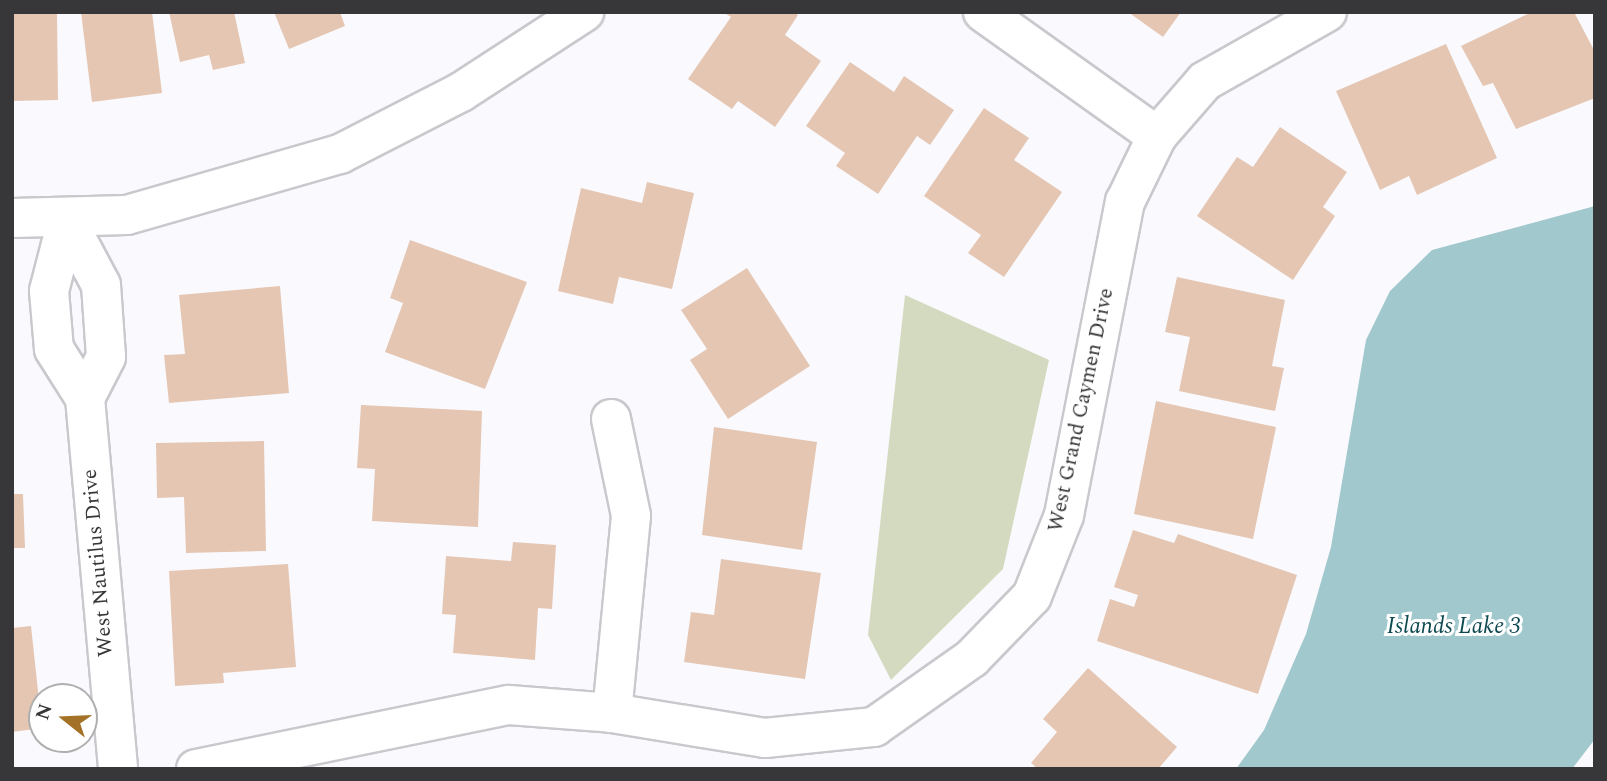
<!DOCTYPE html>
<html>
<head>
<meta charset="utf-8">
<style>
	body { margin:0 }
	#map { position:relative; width:1607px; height:781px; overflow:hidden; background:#fafafe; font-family:Spectral,serif }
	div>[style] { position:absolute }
	.green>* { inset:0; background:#d4dabf }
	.water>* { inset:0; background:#a0c8cd }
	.building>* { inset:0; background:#e4c6b3 }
	.roads { filter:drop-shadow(2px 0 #c9c9cd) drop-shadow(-2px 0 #c9c9cd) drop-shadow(0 2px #c9c9cd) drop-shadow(0 -2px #c9c9cd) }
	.minor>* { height:38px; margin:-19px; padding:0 19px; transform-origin:19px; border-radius:19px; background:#fff }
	span { translate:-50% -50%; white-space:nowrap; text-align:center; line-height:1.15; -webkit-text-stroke:6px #fff; paint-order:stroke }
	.street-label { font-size:21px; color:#373739 }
	.water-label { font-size:23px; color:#0c484f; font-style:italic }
	.frame { position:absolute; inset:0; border:14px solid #373739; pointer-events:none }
	.north { position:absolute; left:28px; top:683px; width:70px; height:70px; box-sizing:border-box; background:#fff; border:2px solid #afafb0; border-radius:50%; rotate:288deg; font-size:19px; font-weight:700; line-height:28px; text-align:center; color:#373739 }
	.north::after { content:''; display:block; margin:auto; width:24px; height:32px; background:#a37227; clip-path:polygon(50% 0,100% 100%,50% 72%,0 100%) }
</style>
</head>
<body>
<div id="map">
	<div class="green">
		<i style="clip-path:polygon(905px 295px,1049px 360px,1003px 569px,891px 680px,868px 635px)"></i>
	</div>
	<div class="water">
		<i style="clip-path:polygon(1595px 206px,1595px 739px,1572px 769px,1236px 769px,1264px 730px,1306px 634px,1331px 547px,1366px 340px,1390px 291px,1432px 250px)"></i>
	</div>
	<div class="building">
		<i style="clip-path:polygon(12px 12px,57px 12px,58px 100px,12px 101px)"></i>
		<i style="clip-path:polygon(81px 12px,152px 12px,162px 93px,92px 102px)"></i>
		<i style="clip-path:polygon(169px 12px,234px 12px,245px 63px,213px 70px,209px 55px,180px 62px)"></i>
		<i style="clip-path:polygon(274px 12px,340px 12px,345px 26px,289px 49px)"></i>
		<i style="clip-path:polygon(723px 12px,794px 12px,798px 15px,785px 35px,821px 61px,775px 127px,738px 101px,732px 109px,688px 79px,731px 17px)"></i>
		<i style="clip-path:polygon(1128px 12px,1181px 12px,1163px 37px)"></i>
		<i style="clip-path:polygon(1532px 12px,1574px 12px,1595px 52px,1595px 98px,1516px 129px,1493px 83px,1483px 86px,1461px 46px)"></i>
		<i style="clip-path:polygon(1446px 44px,1497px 158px,1417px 195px,1409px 176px,1380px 190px,1336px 91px)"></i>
		<i style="clip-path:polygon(850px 62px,894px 92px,904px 76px,954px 110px,930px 145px,917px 136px,878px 194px,836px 166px,845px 153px,806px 126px)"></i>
		<i style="clip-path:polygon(984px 108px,1029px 138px,1014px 160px,1062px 192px,1004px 277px,968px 253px,981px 235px,924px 196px)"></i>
		<i style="clip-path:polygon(1280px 127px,1347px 172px,1323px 207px,1335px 216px,1293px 280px,1197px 216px,1237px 157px,1253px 167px)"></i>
		<i style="clip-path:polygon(647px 182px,694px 193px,672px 289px,619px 277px,613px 304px,558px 291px,581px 188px,642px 203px)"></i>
		<i style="clip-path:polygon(410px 240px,527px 282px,485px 389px,385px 352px,403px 303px,390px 298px)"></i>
		<i style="clip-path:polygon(747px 268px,810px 366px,728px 419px,690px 360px,707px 349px,681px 310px)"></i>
		<i style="clip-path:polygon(1177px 277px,1285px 300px,1272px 366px,1284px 368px,1275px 411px,1179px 391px,1190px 337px,1165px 332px)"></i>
		<i style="clip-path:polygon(280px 286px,289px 393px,169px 403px,164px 355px,185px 354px,179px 295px)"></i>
		<i style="clip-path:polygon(1156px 401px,1276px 427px,1253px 539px,1134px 514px)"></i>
		<i style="clip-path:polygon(361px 405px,482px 411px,478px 527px,372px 521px,375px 469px,357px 468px)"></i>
		<i style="clip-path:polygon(714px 427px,817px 442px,802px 550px,702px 535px)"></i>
		<i style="clip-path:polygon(264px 441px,266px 551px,186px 553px,184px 497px,157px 498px,156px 443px)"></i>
		<i style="clip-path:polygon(12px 494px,23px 494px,25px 548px,12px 548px)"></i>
		<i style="clip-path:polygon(1133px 530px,1174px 543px,1178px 534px,1297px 575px,1258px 694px,1097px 641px,1110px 599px,1134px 607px,1138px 595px,1114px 587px)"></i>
		<i style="clip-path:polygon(513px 542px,556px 545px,552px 609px,538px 608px,535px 660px,453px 653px,456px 615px,442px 614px,446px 556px,511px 561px)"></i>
		<i style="clip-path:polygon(721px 559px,821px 573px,805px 679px,684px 662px,691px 612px,714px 615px)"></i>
		<i style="clip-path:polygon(288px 564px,296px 667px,223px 673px,224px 683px,175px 686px,169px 571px)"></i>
		<i style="clip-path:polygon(31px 626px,42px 728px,12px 732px,12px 628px)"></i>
		<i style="clip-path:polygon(1088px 668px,1177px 747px,1158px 769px,1038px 769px,1031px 763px,1057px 732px,1043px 719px)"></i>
	</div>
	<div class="roads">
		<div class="minor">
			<i style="left:983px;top:12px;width:214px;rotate:35.5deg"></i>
			<i style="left:12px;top:218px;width:115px;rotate:-1.5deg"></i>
			<i style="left:127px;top:215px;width:222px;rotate:-16deg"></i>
			<i style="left:340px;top:154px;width:136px;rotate:-27.1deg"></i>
			<i style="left:461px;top:92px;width:147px;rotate:-33deg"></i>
			<i style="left:67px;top:221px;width:72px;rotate:104.4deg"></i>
			<i style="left:49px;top:291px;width:58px;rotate:85.1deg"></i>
			<i style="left:54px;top:349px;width:58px;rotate:57.7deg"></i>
			<i style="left:85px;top:398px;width:372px;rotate:84.9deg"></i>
			<i style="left:67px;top:221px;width:72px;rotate:62deg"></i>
			<i style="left:101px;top:285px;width:72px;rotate:86deg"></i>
			<i style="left:106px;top:357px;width:46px;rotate:117.1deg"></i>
			<i style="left:611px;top:419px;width:99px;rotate:78.3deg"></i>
			<i style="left:631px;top:516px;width:198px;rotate:95.5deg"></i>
			<i style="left:196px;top:769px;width:319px;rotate:-11.6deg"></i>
			<i style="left:509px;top:705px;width:103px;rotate:4.4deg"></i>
			<i style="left:612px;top:713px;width:155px;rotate:9.3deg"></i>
			<i style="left:765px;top:738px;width:110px;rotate:-5.8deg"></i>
			<i style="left:874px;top:727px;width:120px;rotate:-35.1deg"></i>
			<i style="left:972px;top:658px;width:86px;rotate:-45.9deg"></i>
			<i style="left:1032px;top:596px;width:87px;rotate:-68.4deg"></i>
			<i style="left:1064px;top:515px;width:319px;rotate:-79deg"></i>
			<i style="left:1125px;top:202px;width:73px;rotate:-64.1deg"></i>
			<i style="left:1157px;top:136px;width:73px;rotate:-48.9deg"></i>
			<i style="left:1205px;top:81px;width:140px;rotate:-29.5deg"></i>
		</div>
	</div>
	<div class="street-label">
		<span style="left:1081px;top:410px;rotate:-78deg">West Grand Caymen Drive</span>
		<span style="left:98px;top:563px;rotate:-95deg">West Nautilus Drive</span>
	</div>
	<div class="water-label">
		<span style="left:1454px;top:627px">Islands Lake 3</span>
	</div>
	<div class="frame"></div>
	<div class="north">N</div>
</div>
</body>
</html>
